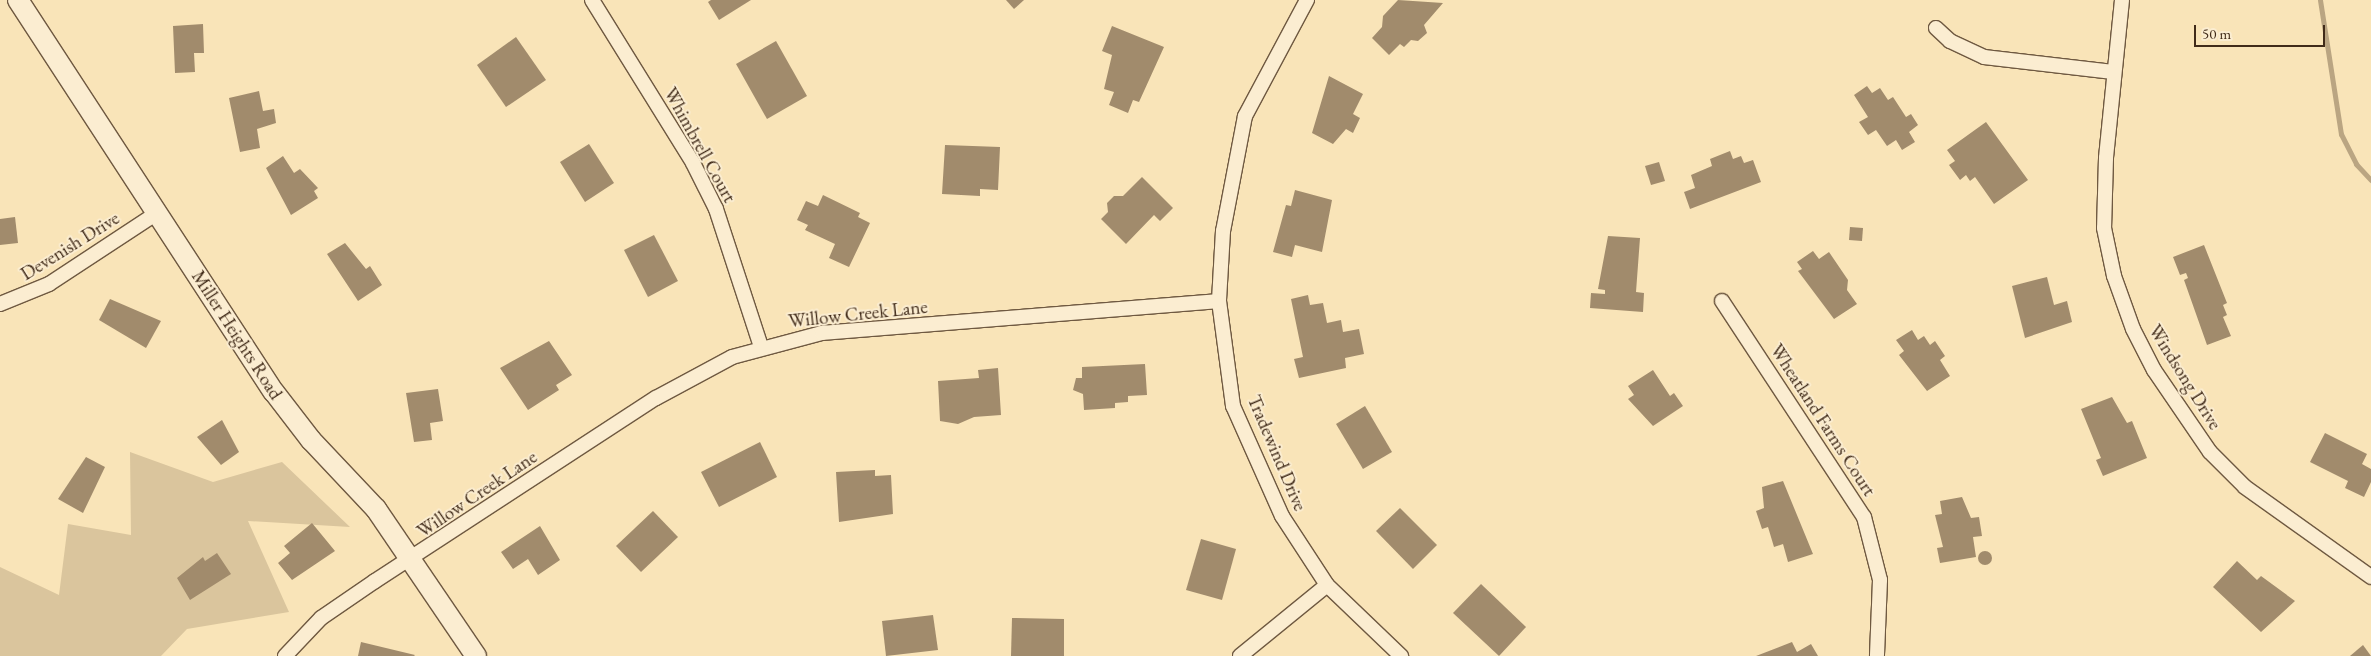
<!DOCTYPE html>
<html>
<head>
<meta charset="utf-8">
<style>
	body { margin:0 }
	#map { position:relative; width:2371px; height:656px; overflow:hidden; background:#f9e4b8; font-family:"EB Garamond",serif }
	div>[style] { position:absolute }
	.green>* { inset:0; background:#dac59d }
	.stream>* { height:5px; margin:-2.5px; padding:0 2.5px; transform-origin:2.5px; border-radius:2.5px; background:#baa582 }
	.building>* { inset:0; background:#a18b6c }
	.round { border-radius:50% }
	.roads { filter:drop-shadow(1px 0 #6f5941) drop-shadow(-1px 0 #6f5941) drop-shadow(0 1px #6f5941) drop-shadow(0 -1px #6f5941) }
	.street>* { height:14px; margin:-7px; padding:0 7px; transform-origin:7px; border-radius:7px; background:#fbedd1 }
	.secondary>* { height:20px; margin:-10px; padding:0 10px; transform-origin:10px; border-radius:10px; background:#fbedd1 }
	span { translate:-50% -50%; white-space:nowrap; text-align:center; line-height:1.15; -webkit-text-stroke:4px #fbedd1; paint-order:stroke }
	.street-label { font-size:19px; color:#412b19 }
	.scale { position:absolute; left:2194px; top:25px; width:131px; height:22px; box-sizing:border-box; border:2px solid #412b19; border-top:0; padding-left:6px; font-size:15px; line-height:18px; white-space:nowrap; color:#412b19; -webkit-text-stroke:4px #fbedd1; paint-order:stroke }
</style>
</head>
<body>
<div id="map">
	<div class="green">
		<i style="clip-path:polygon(130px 452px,213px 482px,282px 462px,350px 527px,248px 521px,289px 612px,187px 629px,161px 656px,0 656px,0 567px,59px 595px,68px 524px,131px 535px)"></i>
	</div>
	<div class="stream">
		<i style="left:2320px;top:0;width:136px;rotate:81.1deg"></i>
		<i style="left:2341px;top:134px;width:34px;rotate:63deg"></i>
		<i style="left:2356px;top:164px;width:22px;rotate:47deg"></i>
	</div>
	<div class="building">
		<i style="clip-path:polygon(711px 0,751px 0,719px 20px,708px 2px)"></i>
		<i style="clip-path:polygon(1006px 0,1024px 0,1014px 9px)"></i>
		<i style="clip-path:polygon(1398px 0,1443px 3px,1424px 25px,1427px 33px,1418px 41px,1411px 40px,1404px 47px,1400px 44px,1389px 55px,1372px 38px,1382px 27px,1383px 16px)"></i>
		<i style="clip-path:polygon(203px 24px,204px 53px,194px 53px,195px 72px,175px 73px,173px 26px)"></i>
		<i style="clip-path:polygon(1112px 26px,1164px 47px,1139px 102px,1133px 100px,1128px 113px,1109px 105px,1114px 92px,1104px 89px,1112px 55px,1102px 51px)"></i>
		<i style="clip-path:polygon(516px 37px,546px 80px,506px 107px,477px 65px)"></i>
		<i style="clip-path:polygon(776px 41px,807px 96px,767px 119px,736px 64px)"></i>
		<i style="clip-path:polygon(1329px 76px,1363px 94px,1353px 114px,1360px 118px,1353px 133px,1346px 129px,1333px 144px,1312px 133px)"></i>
		<i style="clip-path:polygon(1867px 86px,1872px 93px,1880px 88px,1888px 100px,1893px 97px,1906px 117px,1911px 114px,1918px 125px,1909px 132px,1915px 142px,1902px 150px,1896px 140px,1887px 146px,1876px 130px,1868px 135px,1859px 122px,1868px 117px,1854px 95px)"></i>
		<i style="clip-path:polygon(259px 91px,263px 111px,274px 109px,276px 123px,257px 129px,260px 148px,240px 152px,229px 98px)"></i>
		<i style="clip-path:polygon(1986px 122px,2028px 180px,1994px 204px,1975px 177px,1970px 181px,1966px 175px,1960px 180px,1949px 165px,1955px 161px,1947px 150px)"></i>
		<i style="clip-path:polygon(589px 144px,614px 183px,585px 202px,560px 162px)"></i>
		<i style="clip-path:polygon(945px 145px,1000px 147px,998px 190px,980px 189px,980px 196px,942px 194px)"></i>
		<i style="clip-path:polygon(1730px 151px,1733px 159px,1741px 156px,1744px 163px,1753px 160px,1761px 182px,1690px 209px,1684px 192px,1695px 188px,1691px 175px,1712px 166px,1710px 159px)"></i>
		<i style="clip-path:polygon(283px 156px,294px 173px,300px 169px,318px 188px,314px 191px,318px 198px,291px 215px,266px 168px)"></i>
		<i style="clip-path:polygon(1659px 162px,1665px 181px,1651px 185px,1645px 166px)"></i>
		<i style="clip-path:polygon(1142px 177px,1173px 208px,1160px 221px,1154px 215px,1126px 244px,1101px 219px,1108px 212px,1107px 203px,1114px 196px,1123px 196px)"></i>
		<i style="clip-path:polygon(1295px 190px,1332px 200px,1322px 252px,1295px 245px,1292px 257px,1273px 252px,1286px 205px,1291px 206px)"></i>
		<i style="clip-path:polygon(823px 195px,860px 213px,858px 217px,870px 223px,849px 267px,829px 258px,835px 244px,805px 230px,808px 225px,797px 220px,806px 201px,818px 206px)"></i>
		<i style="clip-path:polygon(15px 217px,18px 243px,0 245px,0 219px)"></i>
		<i style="clip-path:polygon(1850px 227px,1863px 228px,1862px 241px,1849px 240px)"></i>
		<i style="clip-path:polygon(654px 235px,678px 281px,648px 297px,624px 250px)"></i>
		<i style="clip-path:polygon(1608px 236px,1640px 238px,1636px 292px,1644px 293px,1643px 312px,1590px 308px,1591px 293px,1605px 294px,1605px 290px,1598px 289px)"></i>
		<i style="clip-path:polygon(345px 243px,366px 269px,370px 266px,382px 285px,358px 301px,327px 254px)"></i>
		<i style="clip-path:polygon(2204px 245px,2227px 303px,2223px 305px,2227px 315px,2223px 317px,2231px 336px,2207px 345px,2184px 280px,2188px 278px,2186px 273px,2180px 275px,2173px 257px)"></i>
		<i style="clip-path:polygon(1813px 251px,1819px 259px,1829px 252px,1848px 280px,1847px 290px,1857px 304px,1834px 319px,1798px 271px,1802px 269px,1797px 262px)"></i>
		<i style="clip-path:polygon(2047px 277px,2054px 305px,2067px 301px,2072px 322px,2025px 338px,2012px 286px)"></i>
		<i style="clip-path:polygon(1308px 295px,1310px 305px,1323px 303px,1327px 323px,1341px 320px,1343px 332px,1359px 329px,1364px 354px,1345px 358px,1346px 368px,1299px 378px,1294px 359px,1303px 357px,1291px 299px)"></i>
		<i style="clip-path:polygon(110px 299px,161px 321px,146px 348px,99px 320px)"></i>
		<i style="clip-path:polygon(1912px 330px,1918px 340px,1924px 336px,1930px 345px,1935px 341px,1945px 356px,1940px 360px,1950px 376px,1927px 391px,1899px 355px,1904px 351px,1896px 340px)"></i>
		<i style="clip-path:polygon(549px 341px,572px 375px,556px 385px,559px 390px,528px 410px,500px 368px)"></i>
		<i style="clip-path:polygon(1145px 364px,1147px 395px,1128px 396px,1128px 402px,1115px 403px,1115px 408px,1084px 410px,1083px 394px,1073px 390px,1076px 378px,1082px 378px,1082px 367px)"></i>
		<i style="clip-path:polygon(998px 368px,1001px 415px,974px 417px,958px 424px,940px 421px,938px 381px,979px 378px,978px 370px)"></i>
		<i style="clip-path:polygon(1653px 370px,1670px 396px,1674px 393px,1683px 406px,1653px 426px,1628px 399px,1634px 395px,1628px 386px)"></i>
		<i style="clip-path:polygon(438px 389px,443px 421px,430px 423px,432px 440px,414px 442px,406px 393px)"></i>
		<i style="clip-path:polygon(2112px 397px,2127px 423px,2132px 421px,2147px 458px,2103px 476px,2096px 460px,2101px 458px,2081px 409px)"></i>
		<i style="clip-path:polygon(1365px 406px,1392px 452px,1363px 469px,1336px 424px)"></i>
		<i style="clip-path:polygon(222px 420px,239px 452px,221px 465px,197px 437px)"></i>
		<i style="clip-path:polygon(2325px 433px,2367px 454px,2362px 464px,2371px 469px,2371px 482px,2364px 497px,2345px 488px,2348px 481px,2310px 462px)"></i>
		<i style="clip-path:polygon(760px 442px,777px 477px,719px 507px,701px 472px)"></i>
		<i style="clip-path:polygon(86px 457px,105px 467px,83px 513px,58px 499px)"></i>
		<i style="clip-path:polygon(875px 470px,875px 476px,891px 475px,893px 514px,839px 522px,836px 472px)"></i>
		<i style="clip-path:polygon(1783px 481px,1813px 554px,1788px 562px,1783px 544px,1774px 547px,1768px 527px,1762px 529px,1756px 511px,1764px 508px,1762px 487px)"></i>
		<i style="clip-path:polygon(1962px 497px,1971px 518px,1979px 517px,1982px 536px,1973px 537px,1976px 557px,1940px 563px,1937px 548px,1943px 547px,1935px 515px,1942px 514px,1940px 501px)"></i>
		<i style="clip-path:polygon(1400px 508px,1437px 545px,1413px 569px,1376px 531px)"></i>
		<i style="clip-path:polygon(653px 511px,678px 537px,641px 572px,616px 546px)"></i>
		<i style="clip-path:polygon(312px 523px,335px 551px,292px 580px,278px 563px,290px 553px,284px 546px)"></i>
		<i style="clip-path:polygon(540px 526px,560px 560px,538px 575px,528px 559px,513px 569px,501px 552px)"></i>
		<i style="clip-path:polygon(1201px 539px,1236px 549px,1222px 600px,1186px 590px)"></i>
		<i class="round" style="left:1978px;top:551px;width:14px;height:14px"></i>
		<i style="clip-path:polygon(217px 553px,231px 574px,190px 600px,177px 578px,203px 557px,205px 561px)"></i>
		<i style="clip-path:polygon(2237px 561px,2257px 580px,2261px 576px,2295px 601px,2261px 632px,2213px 587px)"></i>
		<i style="clip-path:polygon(1481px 584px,1526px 627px,1499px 656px,1453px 613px)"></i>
		<i style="clip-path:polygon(933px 615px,938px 650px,886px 656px,882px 621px)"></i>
		<i style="clip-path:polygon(1012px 618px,1064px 619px,1064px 656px,1011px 656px)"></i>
		<i style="clip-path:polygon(361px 642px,415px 655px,414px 656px,358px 656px)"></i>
		<i style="clip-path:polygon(1792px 642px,1797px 652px,1811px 644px,1818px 656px,1756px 656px)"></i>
		<i style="clip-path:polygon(2363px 645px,2371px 656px,2350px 656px)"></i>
	</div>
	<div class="roads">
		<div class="street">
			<i style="left:592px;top:0;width:192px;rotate:58.2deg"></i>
			<i style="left:693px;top:163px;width:51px;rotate:63.4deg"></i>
			<i style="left:716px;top:209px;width:145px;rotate:71.9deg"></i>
			<i style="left:1307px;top:0;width:132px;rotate:118.1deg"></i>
			<i style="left:1245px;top:116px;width:117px;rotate:100.8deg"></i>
			<i style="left:1223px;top:231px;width:70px;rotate:93.3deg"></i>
			<i style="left:1219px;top:301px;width:106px;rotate:82.4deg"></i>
			<i style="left:1233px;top:406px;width:120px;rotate:66deg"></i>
			<i style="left:1282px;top:516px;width:82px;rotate:56.9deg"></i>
			<i style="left:1327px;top:585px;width:103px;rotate:43.8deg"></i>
			<i style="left:2122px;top:0;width:159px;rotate:95.8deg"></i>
			<i style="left:2106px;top:158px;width:70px;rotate:91.6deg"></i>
			<i style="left:2104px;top:228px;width:49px;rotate:78.2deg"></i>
			<i style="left:2114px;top:276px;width:56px;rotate:70.3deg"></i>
			<i style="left:2133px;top:329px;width:46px;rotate:62.9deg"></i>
			<i style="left:2154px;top:370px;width:99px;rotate:55.7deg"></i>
			<i style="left:2210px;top:452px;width:49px;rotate:45deg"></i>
			<i style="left:2245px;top:487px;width:155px;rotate:35.5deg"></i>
			<i style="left:1936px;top:28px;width:19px;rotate:43deg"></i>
			<i style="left:1950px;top:41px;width:38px;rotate:25deg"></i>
			<i style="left:1984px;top:57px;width:130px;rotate:6.6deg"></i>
			<i style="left:1722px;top:301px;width:258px;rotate:56.7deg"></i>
			<i style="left:1864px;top:517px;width:65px;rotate:75.7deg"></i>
			<i style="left:1880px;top:580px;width:76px;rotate:92.3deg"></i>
			<i style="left:0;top:304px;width:53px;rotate:-22.2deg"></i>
			<i style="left:49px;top:284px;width:129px;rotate:-33.3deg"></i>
			<i style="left:285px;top:656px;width:52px;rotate:-46.5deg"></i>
			<i style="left:321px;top:618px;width:65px;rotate:-34.4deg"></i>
			<i style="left:375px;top:581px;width:335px;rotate:-33.1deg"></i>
			<i style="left:656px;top:398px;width:86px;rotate:-28.3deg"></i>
			<i style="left:732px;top:357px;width:93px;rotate:-14.9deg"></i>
			<i style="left:822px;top:333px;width:398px;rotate:-4.6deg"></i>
			<i style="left:1240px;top:656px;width:112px;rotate:-39.2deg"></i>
		</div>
		<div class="secondary">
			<i style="left:18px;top:0;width:468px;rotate:56.9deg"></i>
			<i style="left:274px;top:392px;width:61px;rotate:52.4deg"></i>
			<i style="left:311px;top:440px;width:95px;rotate:46.7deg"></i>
			<i style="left:376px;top:509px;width:178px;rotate:55.8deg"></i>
		</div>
	</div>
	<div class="street-label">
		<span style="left:700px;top:145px;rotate:61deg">Whimbrell Court</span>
		<span style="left:70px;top:246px;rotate:-32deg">Devenish Drive</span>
		<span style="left:858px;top:314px;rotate:-6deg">Willow Creek Lane</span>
		<span style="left:237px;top:335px;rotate:57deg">Miller Heights Road</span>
		<span style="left:2185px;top:377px;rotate:58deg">Windsong Drive</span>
		<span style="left:1823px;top:420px;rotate:57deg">Wheatland Farms Court</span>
		<span style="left:1277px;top:453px;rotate:67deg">Tradewind Drive</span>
		<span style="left:477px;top:494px;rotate:-34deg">Willow Creek Lane</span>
	</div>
	<div class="scale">50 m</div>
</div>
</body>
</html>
